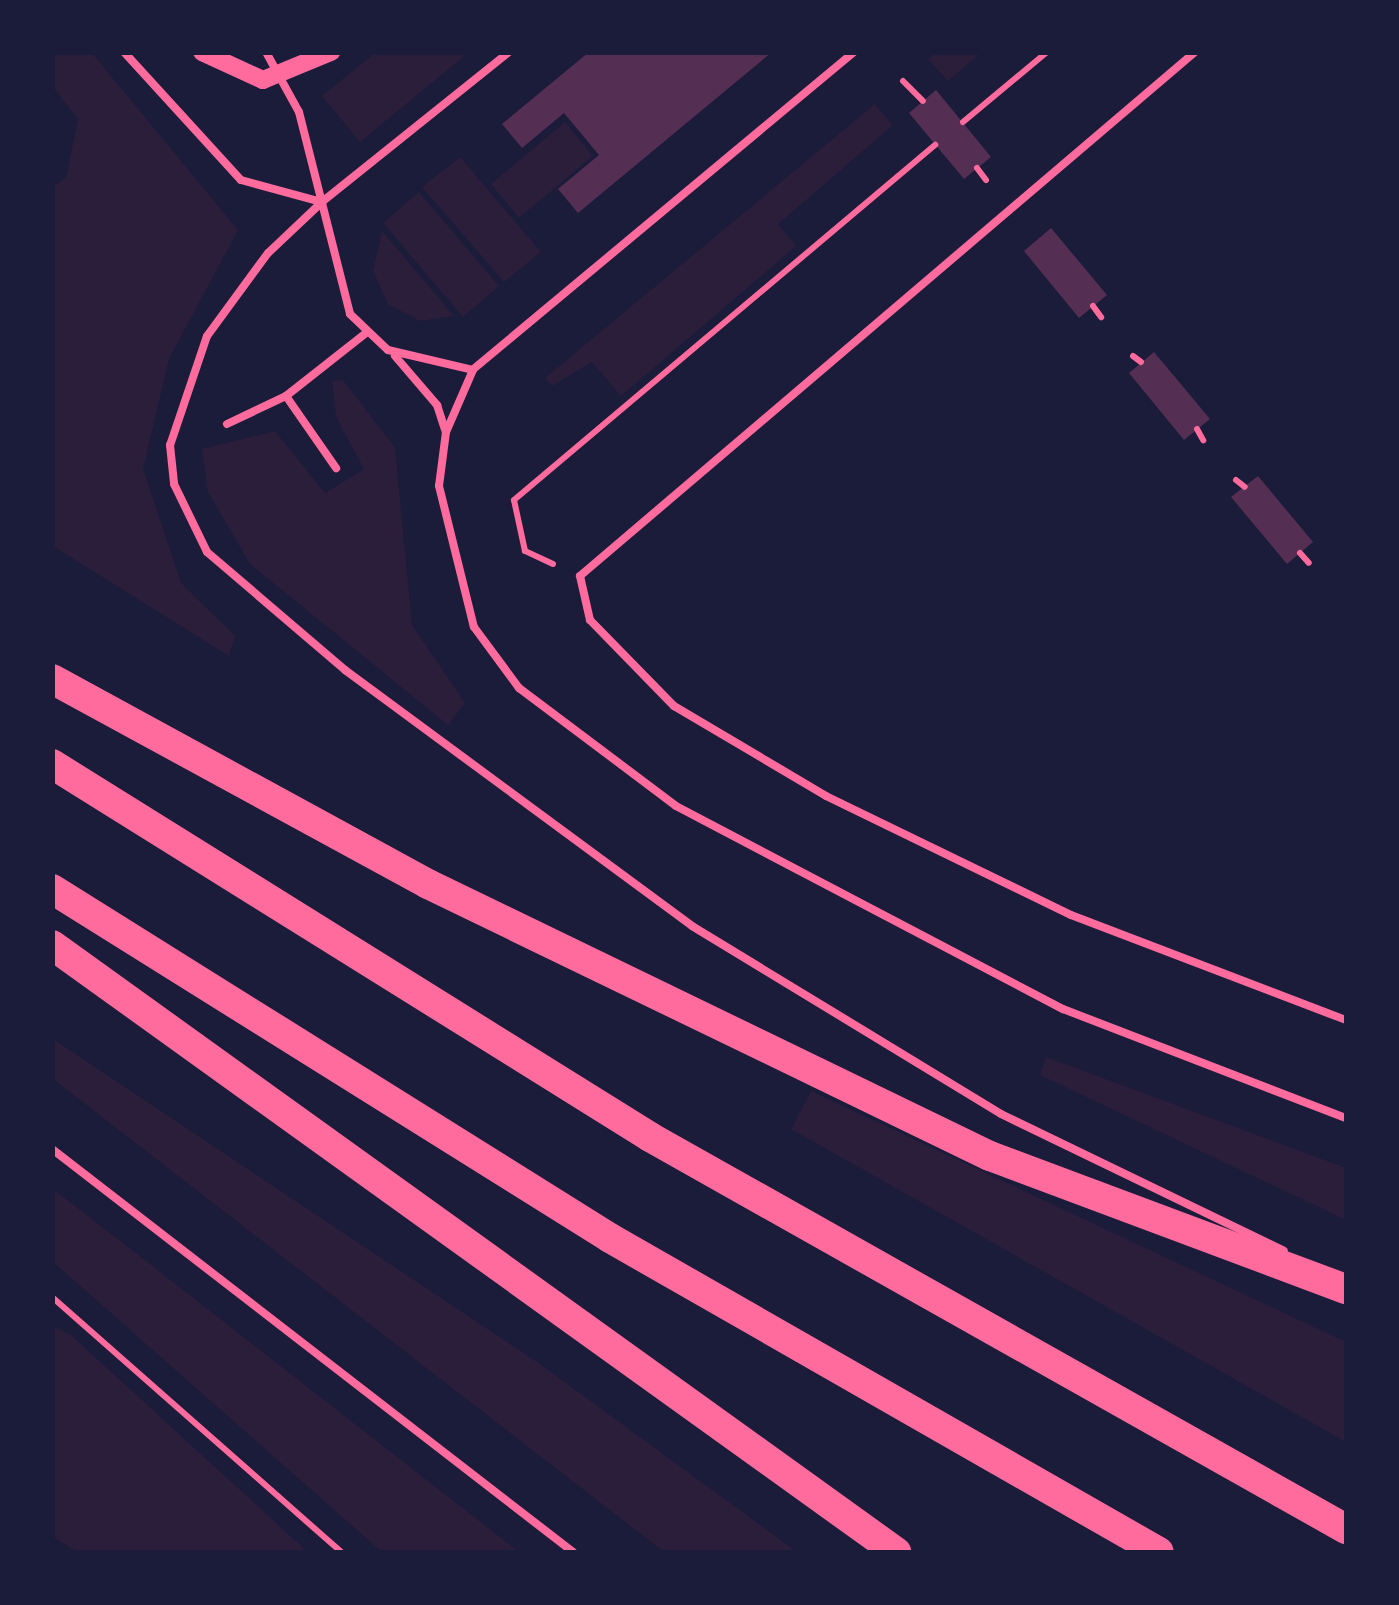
<!DOCTYPE html>
<html>
<head>
<meta charset="utf-8">
<style>
	body { margin:0 }
	#map { position:relative; width:1399px; height:1605px; overflow:hidden; background:#1b1b3a; font-family:"Open Sans",sans-serif }
	div>[style] { position:absolute }
	.green>* { inset:0; background:#2a1e3b }
	.building>* { inset:0; background:#542f53 }
	.path>* { height:6px; margin:-3px; padding:0 3px; transform-origin:3px; border-radius:3px; background:#ff6b9d }
	.service>* { height:8px; margin:-4px; padding:0 4px; transform-origin:4px; border-radius:4px; background:#ff6b9d }
	.tertiary>* { height:18px; margin:-9px; padding:0 9px; transform-origin:9px; border-radius:9px; background:#ff6b9d }
	.motorway>* { height:30px; margin:-15px; padding:0 15px; transform-origin:15px; border-radius:15px; background:#ff6b9d }
	span { translate:-50% -50%; white-space:nowrap; text-align:center; line-height:1.15; -webkit-text-stroke:9px #1b1b3a; paint-order:stroke }
	.frame { position:absolute; inset:0; border:55px solid #1b1b3a; pointer-events:none }
</style>
</head>
<body>
<div id="map">
	<div class="green">
		<i style="clip-path:polygon(53px 52px,92px 53px,238px 230px,169px 359px,143px 469px,181px 583px,235px 636px,229px 656px,53px 546px,53px 187px,66px 178px,78px 119px,53px 87px)"></i>
		<i style="clip-path:polygon(375px 53px,375px 52px,468px 53px,360px 142px,322px 96px)"></i>
		<i style="clip-path:polygon(936px 53px,936px 52px,981px 53px,948px 81px,928px 59px)"></i>
		<i style="clip-path:polygon(875px 104px,893px 125px,778px 224px,796px 246px,621px 396px,592px 362px,552px 386px,545px 378px)"></i>
		<i style="clip-path:polygon(565px 122px,593px 156px,519px 218px,491px 184px)"></i>
		<i style="clip-path:polygon(460px 157px,541px 252px,504px 282px,422px 187px)"></i>
		<i style="clip-path:polygon(419px 192px,499px 286px,463px 317px,383px 223px)"></i>
		<i style="clip-path:polygon(382px 231px,454px 316px,420px 321px,388px 304px,373px 271px)"></i>
		<i style="clip-path:polygon(343px 380px,395px 448px,412px 625px,465px 703px,448px 725px,250px 564px,208px 492px,202px 449px,275px 431px,325px 493px,364px 469px,336px 417px,332px 381px)"></i>
		<i style="clip-path:polygon(53px 1039px,540px 1364px,797px 1552px,664px 1552px,53px 1079px)"></i>
		<i style="clip-path:polygon(1046px 1057px,1346px 1168px,1346px 1220px,1040px 1075px)"></i>
		<i style="clip-path:polygon(811px 1091px,1346px 1342px,1346px 1442px,791px 1129px)"></i>
		<i style="clip-path:polygon(53px 1189px,132px 1250px,519px 1552px,382px 1552px,53px 1262px)"></i>
		<i style="clip-path:polygon(53px 1326px,71px 1335px,308px 1552px,78px 1552px,53px 1537px)"></i>
	</div>
	<div class="building">
		<i style="clip-path:polygon(589px 52px,772px 52px,578px 213px,558px 189px,599px 155px,564px 113px,522px 148px,502px 124px)"></i>
		<i style="clip-path:polygon(936px 90px,991px 157px,964px 179px,909px 113px)"></i>
		<i style="clip-path:polygon(1051px 228px,1107px 295px,1079px 318px,1024px 251px)"></i>
		<i style="clip-path:polygon(1154px 352px,1210px 419px,1184px 440px,1129px 373px)"></i>
		<i style="clip-path:polygon(1258px 476px,1313px 542px,1287px 564px,1231px 497px)"></i>
	</div>
	<div class="path">
		<i style="left:903px;top:81px;width:28px;rotate:45deg"></i>
		<i style="left:963px;top:122px;width:109px;rotate:-39.8deg"></i>
		<i style="left:977px;top:168px;width:15px;rotate:53deg"></i>
		<i style="left:1093px;top:306px;width:14px;rotate:54deg"></i>
		<i style="left:1133px;top:356px;width:10px;rotate:37deg"></i>
		<i style="left:1197px;top:429px;width:13px;rotate:61deg"></i>
		<i style="left:1236px;top:480px;width:11px;rotate:38deg"></i>
		<i style="left:1300px;top:553px;width:13px;rotate:48deg"></i>
		<i style="left:553px;top:564px;width:31px;rotate:-155deg"></i>
		<i style="left:525px;top:551px;width:52px;rotate:-102.2deg"></i>
		<i style="left:514px;top:500px;width:551px;rotate:-40.14deg"></i>
		<i style="left:52px;top:1297px;width:385px;rotate:41.4deg"></i>
	</div>
	<div class="service">
		<i style="left:124px;top:52px;width:173px;rotate:47.6deg"></i>
		<i style="left:241px;top:180px;width:84px;rotate:15.2deg"></i>
		<i style="left:266px;top:52px;width:68px;rotate:61.2deg"></i>
		<i style="left:299px;top:112px;width:208px;rotate:75.8deg"></i>
		<i style="left:350px;top:314px;width:52px;rotate:43.5deg"></i>
		<i style="left:388px;top:350px;width:87px;rotate:13.2deg"></i>
		<i style="left:509px;top:52px;width:240px;rotate:141.3deg"></i>
		<i style="left:322px;top:202px;width:74px;rotate:136.6deg"></i>
		<i style="left:268px;top:253px;width:103px;rotate:126.3deg"></i>
		<i style="left:207px;top:336px;width:115px;rotate:108.7deg"></i>
		<i style="left:170px;top:445px;width:39px;rotate:84deg"></i>
		<i style="left:174px;top:484px;width:76px;rotate:64.1deg"></i>
		<i style="left:207px;top:552px;width:182px;rotate:40.5deg"></i>
		<i style="left:345px;top:670px;width:431px;rotate:36.4deg"></i>
		<i style="left:692px;top:926px;width:362px;rotate:31.3deg"></i>
		<i style="left:1001px;top:1114px;width:314px;rotate:25.8deg"></i>
		<i style="left:854px;top:52px;width:496px;rotate:140.2deg"></i>
		<i style="left:473px;top:370px;width:68px;rotate:113.5deg"></i>
		<i style="left:446px;top:432px;width:54px;rotate:97.4deg"></i>
		<i style="left:439px;top:486px;width:145px;rotate:76.1deg"></i>
		<i style="left:474px;top:627px;width:76px;rotate:53.6deg"></i>
		<i style="left:519px;top:688px;width:196px;rotate:36.9deg"></i>
		<i style="left:676px;top:806px;width:437px;rotate:27.7deg"></i>
		<i style="left:1063px;top:1009px;width:303px;rotate:21.1deg"></i>
		<i style="left:1195px;top:52px;width:808px;rotate:139.57deg"></i>
		<i style="left:580px;top:576px;width:45px;rotate:77.2deg"></i>
		<i style="left:590px;top:620px;width:120px;rotate:45.7deg"></i>
		<i style="left:674px;top:706px;width:177px;rotate:30.6deg"></i>
		<i style="left:826px;top:796px;width:272px;rotate:25.9deg"></i>
		<i style="left:1071px;top:915px;width:294px;rotate:20.9deg"></i>
		<i style="left:395px;top:356px;width:65px;rotate:49.4deg"></i>
		<i style="left:437px;top:405px;width:26px;rotate:72deg"></i>
		<i style="left:286px;top:396px;width:88px;rotate:55.2deg"></i>
		<i style="left:227px;top:424px;width:65px;rotate:-25.4deg"></i>
		<i style="left:286px;top:396px;width:102px;rotate:-38.2deg"></i>
		<i style="left:52px;top:1149px;width:659px;rotate:37.72deg"></i>
	</div>
	<div class="tertiary">
		<i style="left:202px;top:52px;width:67px;rotate:24.7deg"></i>
		<i style="left:263px;top:80px;width:74px;rotate:-22.4deg"></i>
	</div>
	<div class="motorway">
		<i style="left:52px;top:679px;width:428px;rotate:28.6deg"></i>
		<i style="left:428px;top:884px;width:624px;rotate:25.83deg"></i>
		<i style="left:990px;top:1156px;width:380px;rotate:20.5deg"></i>
		<i style="left:52px;top:764px;width:705px;rotate:31.95deg"></i>
		<i style="left:650px;top:1137px;width:799px;rotate:29.39deg"></i>
		<i style="left:52px;top:889px;width:658px;rotate:32.02deg"></i>
		<i style="left:610px;top:1238px;width:632px;rotate:29.77deg"></i>
		<i style="left:52px;top:945px;width:1040px;rotate:35.72deg"></i>
	</div>
	<div class="frame"></div>
</div>
</body>
</html>
